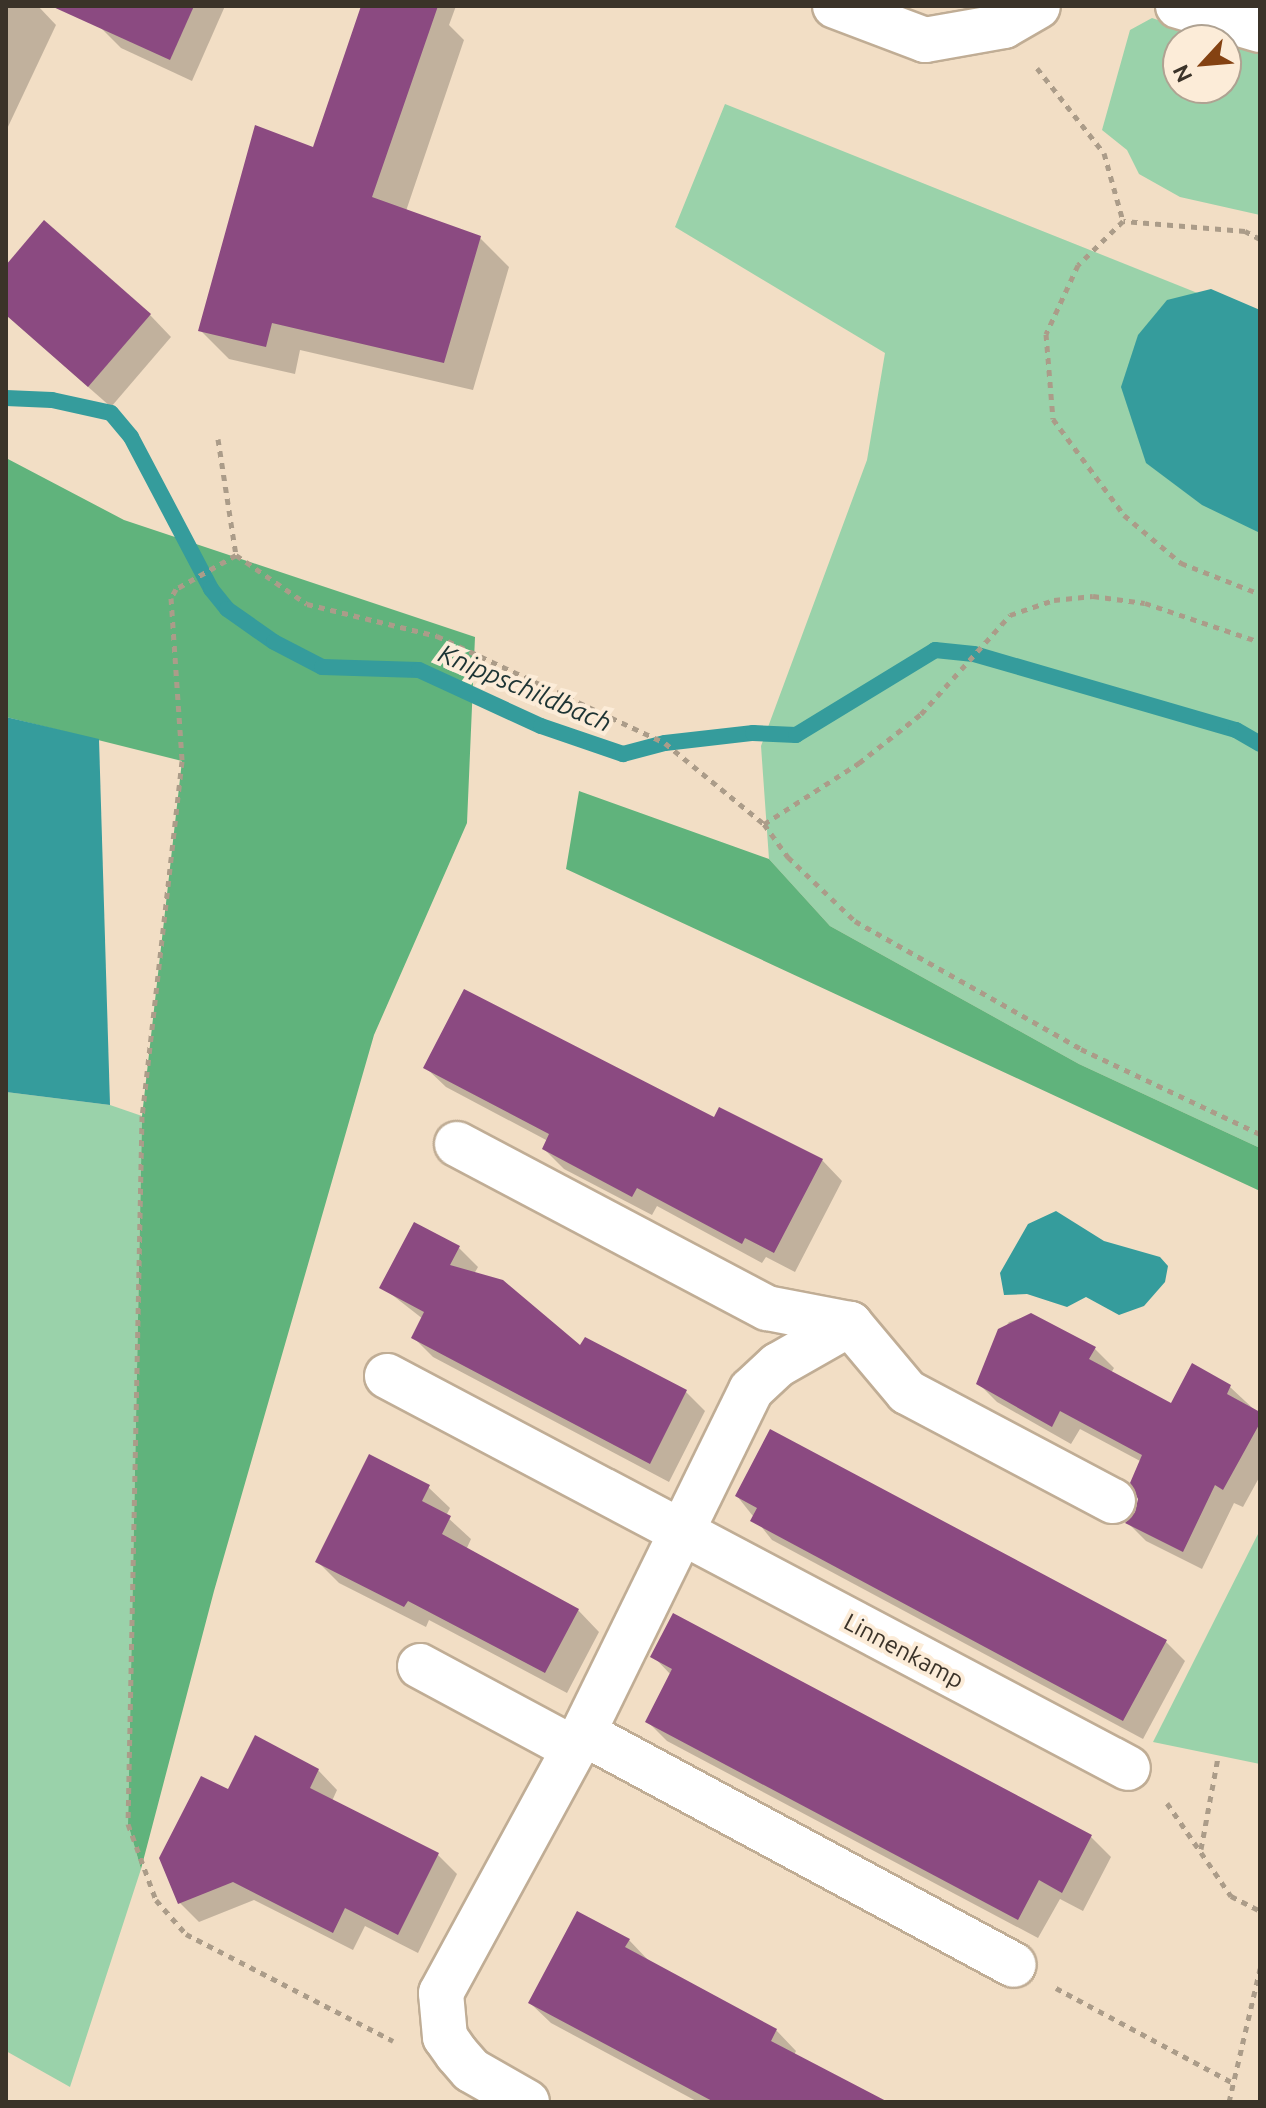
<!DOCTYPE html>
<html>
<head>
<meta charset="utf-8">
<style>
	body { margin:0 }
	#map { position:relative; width:1266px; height:2108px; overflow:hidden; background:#f2dec5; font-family:Ubuntu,sans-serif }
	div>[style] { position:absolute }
	.green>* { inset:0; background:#9ad2aa }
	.forest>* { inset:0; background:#60b37c }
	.water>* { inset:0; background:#359c9c }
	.shadow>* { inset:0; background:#0003 }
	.stream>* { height:16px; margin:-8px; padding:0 8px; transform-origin:8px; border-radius:8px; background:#359c9c }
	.building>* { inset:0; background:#8b4a81 }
	.path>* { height:5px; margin-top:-2.5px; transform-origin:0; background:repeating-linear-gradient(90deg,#ab9c89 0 6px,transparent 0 12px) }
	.roads { filter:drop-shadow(2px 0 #c0ad95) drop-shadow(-2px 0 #c0ad95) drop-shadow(0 2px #c0ad95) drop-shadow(0 -2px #c0ad95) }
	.minor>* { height:44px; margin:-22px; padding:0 22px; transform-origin:22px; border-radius:22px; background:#fff }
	span { translate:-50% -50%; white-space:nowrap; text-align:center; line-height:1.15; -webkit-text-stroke:8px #fcecd8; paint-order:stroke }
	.street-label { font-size:24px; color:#3b3329 }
	.water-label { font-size:26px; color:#1d3434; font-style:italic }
	.frame { position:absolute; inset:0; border:8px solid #3b3329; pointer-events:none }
	.north { position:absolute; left:1162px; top:24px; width:80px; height:80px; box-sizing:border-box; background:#fcecd8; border:2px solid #afa292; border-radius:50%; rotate:244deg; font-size:22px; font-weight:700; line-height:32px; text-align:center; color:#3b3329 }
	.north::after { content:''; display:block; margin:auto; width:28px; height:36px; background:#844212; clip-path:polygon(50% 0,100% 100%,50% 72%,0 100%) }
</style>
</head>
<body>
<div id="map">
	<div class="green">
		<i style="clip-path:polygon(1152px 18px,1218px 40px,1178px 40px,1178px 88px,1226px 88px,1226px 43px,1260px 54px,1260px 215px,1180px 197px,1139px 174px,1127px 150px,1102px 130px,1130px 30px)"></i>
		<i style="clip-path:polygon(725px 104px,1260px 318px,1260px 1148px,1079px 1064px,830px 926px,769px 859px,761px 746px,867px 460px,885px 353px,675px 227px)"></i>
		<i style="clip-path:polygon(6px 1092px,110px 1105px,142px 1116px,128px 1824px,141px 1869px,70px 2087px,6px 2051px)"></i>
		<i style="clip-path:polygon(1260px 1530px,1260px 1764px,1153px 1742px)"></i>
	</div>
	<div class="forest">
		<i style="clip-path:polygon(6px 458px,124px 520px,475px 637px,467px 823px,374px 1035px,214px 1591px,141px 1869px,128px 1824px,142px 1116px,182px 761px,6px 717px)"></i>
		<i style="clip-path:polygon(579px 791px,769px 859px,830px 926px,1079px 1064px,1260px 1148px,1260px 1191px,566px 869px)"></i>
	</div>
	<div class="water">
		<i style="clip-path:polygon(1211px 289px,1260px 310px,1260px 533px,1202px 505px,1146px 463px,1121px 387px,1138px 335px,1167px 300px)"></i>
		<i style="clip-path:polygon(6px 717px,99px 739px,110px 1105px,6px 1092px)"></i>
		<i style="clip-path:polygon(1056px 1211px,1104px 1241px,1160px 1257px,1168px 1266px,1165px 1282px,1144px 1306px,1119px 1315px,1086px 1297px,1067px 1307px,1027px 1294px,1004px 1295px,1000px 1273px,1028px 1224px)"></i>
	</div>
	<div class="shadow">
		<i style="clip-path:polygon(6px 6px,38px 6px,56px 25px,6px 131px)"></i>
		<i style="clip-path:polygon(108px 6px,225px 6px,192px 81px,121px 48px,99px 26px)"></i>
		<i style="clip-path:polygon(363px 6px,456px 6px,449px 25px,464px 40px,406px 211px,480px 238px,509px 267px,473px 390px,300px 350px,295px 374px,229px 359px,200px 330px,314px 149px)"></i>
		<i style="clip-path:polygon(6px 268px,150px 315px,171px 337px,111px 407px,6px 315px)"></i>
		<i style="clip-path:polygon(425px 1067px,715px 1120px,822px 1160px,842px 1181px,795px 1272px,766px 1257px,762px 1263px,657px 1206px,652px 1215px,564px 1169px,544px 1149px,548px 1141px,446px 1087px)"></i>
		<i style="clip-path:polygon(459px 1248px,478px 1267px,474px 1274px,581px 1348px,686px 1392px,705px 1411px,669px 1482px,433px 1357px,414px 1338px,423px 1319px,382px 1287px)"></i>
		<i style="clip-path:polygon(1031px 1315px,1095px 1349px,1114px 1368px,1111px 1373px,1172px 1406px,1230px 1387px,1260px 1415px,1260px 1476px,1243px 1507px,1234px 1503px,1202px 1569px,1146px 1541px,1128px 1523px,1137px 1513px,1142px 1462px,1080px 1429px,1071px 1444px,997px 1402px,978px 1383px,994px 1342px,1009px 1322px)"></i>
		<i style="clip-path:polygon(428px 1487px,450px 1508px,446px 1516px,471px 1539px,466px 1550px,578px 1610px,599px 1632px,567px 1693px,429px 1620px,426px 1627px,339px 1583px,317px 1561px)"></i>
		<i style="clip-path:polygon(737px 1496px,1165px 1641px,1185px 1661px,1143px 1739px,772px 1540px)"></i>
		<i style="clip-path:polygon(653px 1656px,1091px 1837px,1111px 1857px,1083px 1911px,1060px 1899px,1038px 1938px,667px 1741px,647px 1721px,671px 1675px)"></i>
		<i style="clip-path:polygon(318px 1770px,337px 1790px,332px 1801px,438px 1855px,457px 1874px,418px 1953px,365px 1926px,353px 1950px,254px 1900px,199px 1922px,179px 1902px,229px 1792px)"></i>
		<i style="clip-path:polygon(629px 1940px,649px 1961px,776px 2030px,796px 2051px,794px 2055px,881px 2102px,698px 2102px,551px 2023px,530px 2003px)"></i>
	</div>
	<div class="stream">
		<i style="left:6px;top:398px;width:46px;rotate:2.5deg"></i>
		<i style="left:52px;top:400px;width:60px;rotate:12.4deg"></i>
		<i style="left:111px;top:413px;width:31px;rotate:50deg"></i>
		<i style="left:131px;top:437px;width:172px;rotate:62.2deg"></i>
		<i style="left:211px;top:589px;width:26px;rotate:51deg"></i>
		<i style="left:227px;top:609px;width:57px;rotate:35.1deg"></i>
		<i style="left:274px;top:642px;width:54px;rotate:27.5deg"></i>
		<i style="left:322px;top:667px;width:97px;rotate:1.8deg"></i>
		<i style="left:419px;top:670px;width:134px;rotate:24.7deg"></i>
		<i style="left:541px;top:726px;width:87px;rotate:18.9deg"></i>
		<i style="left:623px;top:754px;width:43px;rotate:-14.7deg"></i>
		<i style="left:665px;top:743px;width:89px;rotate:-6.5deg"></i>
		<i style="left:753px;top:733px;width:43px;rotate:2.7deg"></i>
		<i style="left:796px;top:735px;width:163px;rotate:-31.4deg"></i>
		<i style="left:935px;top:650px;width:39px;rotate:6deg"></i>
		<i style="left:974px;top:654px;width:273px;rotate:16.2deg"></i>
		<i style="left:1236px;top:730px;width:28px;rotate:30deg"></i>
	</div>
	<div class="building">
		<i style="clip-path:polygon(51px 6px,194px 6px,170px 60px)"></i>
		<i style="clip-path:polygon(361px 6px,438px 6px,372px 197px,481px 236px,444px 363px,272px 323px,266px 347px,198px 331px,255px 125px,313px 147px)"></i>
		<i style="clip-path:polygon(44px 220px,151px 314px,88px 387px,6px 315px,6px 265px)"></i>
		<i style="clip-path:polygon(464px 989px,714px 1117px,719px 1107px,823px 1159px,774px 1253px,745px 1238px,742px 1244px,637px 1188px,632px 1197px,542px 1149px,549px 1134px,423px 1068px)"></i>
		<i style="clip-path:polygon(414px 1222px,460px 1246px,450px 1265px,503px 1280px,580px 1345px,585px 1337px,687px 1390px,650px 1464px,411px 1338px,424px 1312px,379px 1288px)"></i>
		<i style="clip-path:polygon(1031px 1313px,1096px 1347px,1089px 1359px,1171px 1403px,1192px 1363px,1231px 1385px,1227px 1394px,1260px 1412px,1260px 1423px,1223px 1490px,1215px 1485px,1183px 1552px,1125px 1523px,1135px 1512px,1138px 1499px,1130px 1483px,1142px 1455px,1060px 1411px,1052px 1427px,976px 1384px,998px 1329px)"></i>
		<i style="clip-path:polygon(770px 1429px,1167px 1640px,1123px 1721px,750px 1521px,757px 1508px,735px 1496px)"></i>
		<i style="clip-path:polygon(369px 1454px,430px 1485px,422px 1501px,451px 1516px,442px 1534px,579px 1609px,545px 1673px,408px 1601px,404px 1607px,315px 1562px)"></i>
		<i style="clip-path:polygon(673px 1613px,1092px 1835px,1062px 1893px,1039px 1880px,1018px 1920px,645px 1722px,672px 1669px,650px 1657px)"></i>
		<i style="clip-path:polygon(255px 1735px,319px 1769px,310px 1788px,439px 1853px,398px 1935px,345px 1908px,333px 1933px,233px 1882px,178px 1904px,159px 1858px,201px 1776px,228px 1789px)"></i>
		<i style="clip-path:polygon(577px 1911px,630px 1939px,625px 1947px,777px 2029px,771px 2041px,888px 2102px,714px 2102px,528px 2003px)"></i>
	</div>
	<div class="path">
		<i style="left:1037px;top:68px;width:108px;rotate:51.8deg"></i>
		<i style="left:1104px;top:153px;width:71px;rotate:74.4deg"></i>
		<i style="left:1260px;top:239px;width:17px;rotate:-152deg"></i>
		<i style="left:1245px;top:231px;width:122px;rotate:-175.3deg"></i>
		<i style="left:1123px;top:221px;width:63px;rotate:135.6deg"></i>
		<i style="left:1078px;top:265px;width:76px;rotate:114.9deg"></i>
		<i style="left:1046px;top:334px;width:85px;rotate:85.3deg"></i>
		<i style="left:1053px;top:419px;width:119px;rotate:53.5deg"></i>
		<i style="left:1124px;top:515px;width:75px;rotate:40.1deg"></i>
		<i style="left:1181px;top:563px;width:85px;rotate:21.4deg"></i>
		<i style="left:218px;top:439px;width:117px;rotate:81.2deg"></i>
		<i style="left:236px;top:555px;width:69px;rotate:150.5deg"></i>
		<i style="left:176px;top:589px;width:10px;rotate:119deg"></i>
		<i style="left:171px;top:598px;width:163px;rotate:86.1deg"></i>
		<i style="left:182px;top:761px;width:357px;rotate:96.4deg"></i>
		<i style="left:142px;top:1116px;width:708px;rotate:91.13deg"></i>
		<i style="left:128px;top:1824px;width:81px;rotate:69.8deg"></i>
		<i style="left:156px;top:1900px;width:45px;rotate:48.6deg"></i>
		<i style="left:186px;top:1934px;width:233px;rotate:27.3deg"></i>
		<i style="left:236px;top:555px;width:86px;rotate:34.6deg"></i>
		<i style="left:307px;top:604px;width:134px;rotate:13.8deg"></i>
		<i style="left:437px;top:636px;width:252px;rotate:25.1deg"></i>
		<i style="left:665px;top:743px;width:128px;rotate:39.3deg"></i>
		<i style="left:764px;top:824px;width:113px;rotate:-32.7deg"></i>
		<i style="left:859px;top:763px;width:79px;rotate:-38.3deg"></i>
		<i style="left:921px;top:714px;width:133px;rotate:-48deg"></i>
		<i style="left:1010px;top:615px;width:46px;rotate:-18.8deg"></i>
		<i style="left:1054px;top:600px;width:39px;rotate:-6deg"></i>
		<i style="left:1093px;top:596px;width:52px;rotate:7.7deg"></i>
		<i style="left:1145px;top:603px;width:121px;rotate:18.7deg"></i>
		<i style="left:764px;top:824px;width:41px;rotate:54deg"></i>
		<i style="left:788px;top:857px;width:93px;rotate:43.7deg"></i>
		<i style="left:855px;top:921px;width:260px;rotate:29.5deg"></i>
		<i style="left:1081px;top:1049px;width:198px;rotate:25.4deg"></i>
		<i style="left:1167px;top:1803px;width:113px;rotate:55.5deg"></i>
		<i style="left:1231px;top:1896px;width:33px;rotate:27deg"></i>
		<i style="left:1201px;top:1849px;width:94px;rotate:-79.5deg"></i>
		<i style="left:1056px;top:1988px;width:199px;rotate:28.2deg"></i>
		<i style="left:1229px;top:2102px;width:137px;rotate:-76.9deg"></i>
	</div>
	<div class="roads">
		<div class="minor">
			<i style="left:835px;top:6px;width:96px;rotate:20.7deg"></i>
			<i style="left:925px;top:40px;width:80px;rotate:-10deg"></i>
			<i style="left:1004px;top:26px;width:39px;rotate:-30deg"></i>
			<i style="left:1178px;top:6px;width:85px;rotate:16.3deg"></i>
			<i style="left:457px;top:1144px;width:351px;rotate:27.9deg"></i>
			<i style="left:767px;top:1308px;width:85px;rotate:10.9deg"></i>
			<i style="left:850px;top:1324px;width:89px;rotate:50deg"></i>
			<i style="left:907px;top:1392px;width:233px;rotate:27.9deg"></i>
			<i style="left:387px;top:1376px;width:838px;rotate:27.88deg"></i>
			<i style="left:420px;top:1666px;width:175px;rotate:28.3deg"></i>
			<i style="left:583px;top:1733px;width:489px;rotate:28.3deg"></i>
			<i style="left:527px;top:2102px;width:64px;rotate:-150.3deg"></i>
			<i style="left:471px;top:2070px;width:21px;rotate:-131deg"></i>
			<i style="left:457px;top:2054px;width:21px;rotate:-125deg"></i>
			<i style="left:445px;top:2037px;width:44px;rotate:-95.2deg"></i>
			<i style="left:441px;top:1993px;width:296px;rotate:-61.4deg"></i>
			<i style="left:583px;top:1733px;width:382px;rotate:-63.9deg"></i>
			<i style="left:751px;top:1390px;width:37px;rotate:-43deg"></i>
			<i style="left:778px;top:1365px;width:83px;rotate:-29.7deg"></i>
		</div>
	</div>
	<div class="street-label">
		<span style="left:904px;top:1651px;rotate:28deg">Linnenkamp</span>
	</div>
	<div class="water-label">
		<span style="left:525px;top:688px;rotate:23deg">Knippschildbach</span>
	</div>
	<div class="frame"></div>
	<div class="north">N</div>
</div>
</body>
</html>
